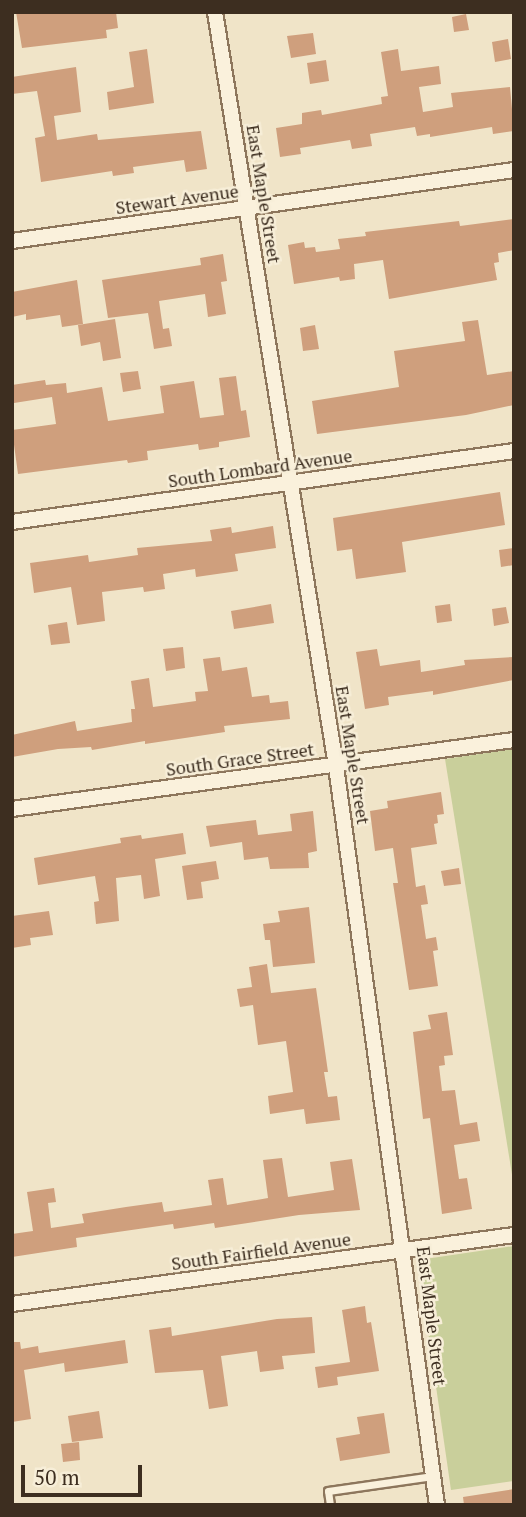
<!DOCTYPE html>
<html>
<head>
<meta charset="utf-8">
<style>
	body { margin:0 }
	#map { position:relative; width:526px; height:1517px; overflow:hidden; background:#f0e4c8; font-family:"PT Serif",serif }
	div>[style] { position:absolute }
	.green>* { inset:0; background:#c9cf9b }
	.building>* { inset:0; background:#cf9f7d }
	.roads { filter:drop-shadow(2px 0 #8d765c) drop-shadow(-2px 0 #8d765c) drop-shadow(0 2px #8d765c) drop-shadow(0 -2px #8d765c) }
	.lane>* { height:7px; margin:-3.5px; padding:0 3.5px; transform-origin:3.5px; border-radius:3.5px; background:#faf1dc }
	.street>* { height:14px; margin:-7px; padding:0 7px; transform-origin:7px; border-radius:7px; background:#faf1dc }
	span { translate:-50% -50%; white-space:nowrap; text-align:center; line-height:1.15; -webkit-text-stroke:5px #f7eed8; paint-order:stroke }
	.street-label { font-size:18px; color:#3d2e20 }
	.frame { position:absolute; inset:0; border:14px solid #3d2e20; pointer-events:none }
	.scale { position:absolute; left:21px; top:1465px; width:121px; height:32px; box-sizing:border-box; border:4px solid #3d2e20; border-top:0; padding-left:9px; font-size:21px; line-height:24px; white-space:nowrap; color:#3d2e20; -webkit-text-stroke:5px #f7eed8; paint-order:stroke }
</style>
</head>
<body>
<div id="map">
	<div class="green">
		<i style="clip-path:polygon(514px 749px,514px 1187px,445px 759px)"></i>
		<i style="clip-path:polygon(514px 1246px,514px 1481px,451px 1490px,419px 1269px,425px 1259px)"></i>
	</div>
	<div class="building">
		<i style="clip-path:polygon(16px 12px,116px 12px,118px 28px,106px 30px,107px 38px,22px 48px)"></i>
		<i style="clip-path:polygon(466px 14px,469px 30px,454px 32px,452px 17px)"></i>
		<i style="clip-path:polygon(313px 33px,316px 54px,291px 58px,287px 36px)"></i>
		<i style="clip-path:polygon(508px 39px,511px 59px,495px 62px,492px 42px)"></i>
		<i style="clip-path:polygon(147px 49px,154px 103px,109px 110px,107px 92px,134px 87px,129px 52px)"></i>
		<i style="clip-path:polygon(398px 49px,401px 71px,439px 66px,441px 84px,419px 87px,423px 112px,453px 107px,451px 93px,510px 87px,514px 131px,493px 134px,492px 127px,430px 137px,430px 134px,417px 136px,415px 127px,370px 134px,372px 146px,352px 149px,350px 140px,300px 148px,301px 154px,280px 157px,276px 128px,302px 124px,302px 113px,321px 110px,322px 115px,382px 104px,381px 97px,388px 96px,381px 52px)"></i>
		<i style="clip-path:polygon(326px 60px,329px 81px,310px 84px,307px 63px)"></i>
		<i style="clip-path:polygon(76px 67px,81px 112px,54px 116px,57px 140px,97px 134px,98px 140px,201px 131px,207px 169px,186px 172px,184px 160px,133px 167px,134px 173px,113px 176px,112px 171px,41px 182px,35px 138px,45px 136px,37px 91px,12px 94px,12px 77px)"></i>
		<i style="clip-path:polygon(514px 219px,514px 250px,498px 253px,499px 262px,494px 263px,497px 280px,389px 299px,383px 260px,354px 264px,355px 279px,340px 281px,339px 277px,294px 284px,288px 245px,304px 242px,305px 248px,315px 247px,316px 252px,340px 249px,338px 239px,366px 236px,365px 232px,459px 221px,460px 226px)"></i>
		<i style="clip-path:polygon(223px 254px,227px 281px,221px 282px,226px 314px,208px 317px,205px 294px,159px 301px,163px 329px,169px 328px,172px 346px,154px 349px,148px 313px,108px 318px,102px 280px,201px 265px,200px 258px)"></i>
		<i style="clip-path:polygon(77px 280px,83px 324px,62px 327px,60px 315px,26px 320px,26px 314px,12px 317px,12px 292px)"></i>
		<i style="clip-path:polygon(115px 319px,121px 358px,103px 361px,100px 342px,81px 346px,78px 325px)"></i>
		<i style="clip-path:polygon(478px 320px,487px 375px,514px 371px,514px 405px,466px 415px,317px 434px,312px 401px,399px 387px,394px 351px,465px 341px,462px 322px)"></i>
		<i style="clip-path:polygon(315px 325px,319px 349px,303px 351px,300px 328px)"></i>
		<i style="clip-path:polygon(138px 371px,141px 389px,123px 392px,120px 373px)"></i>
		<i style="clip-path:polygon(236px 376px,241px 411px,246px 410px,250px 437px,219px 442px,219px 447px,199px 450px,198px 444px,147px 451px,148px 460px,128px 463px,127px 460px,18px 474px,12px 430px,56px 424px,52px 397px,14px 403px,12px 385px,45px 380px,46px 385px,66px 383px,67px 393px,102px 387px,108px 421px,164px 413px,160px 386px,194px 381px,200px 418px,224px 415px,219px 378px)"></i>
		<i style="clip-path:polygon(500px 492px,505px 525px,402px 542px,406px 572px,356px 579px,352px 549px,337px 551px,333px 518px)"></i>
		<i style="clip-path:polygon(273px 526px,276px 548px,235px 554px,238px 571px,196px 577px,195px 569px,163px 574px,165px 589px,144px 592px,143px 587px,102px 592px,105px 621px,77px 625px,71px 587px,34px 593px,30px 563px,88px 555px,89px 562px,138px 555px,137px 548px,212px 541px,210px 530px,231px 527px,232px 533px)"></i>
		<i style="clip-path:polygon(514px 548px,514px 565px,501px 567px,499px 550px)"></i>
		<i style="clip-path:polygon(271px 604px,274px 623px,234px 629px,231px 611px)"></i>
		<i style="clip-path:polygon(450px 604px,452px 621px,437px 623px,435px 606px)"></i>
		<i style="clip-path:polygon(506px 607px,509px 623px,494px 626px,492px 609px)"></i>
		<i style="clip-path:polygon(67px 622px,70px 643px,51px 645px,48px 625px)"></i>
		<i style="clip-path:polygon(183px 647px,185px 668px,166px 671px,163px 649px)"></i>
		<i style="clip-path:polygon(377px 649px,380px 666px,420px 660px,421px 672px,465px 665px,464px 660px,514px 657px,514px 680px,433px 695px,433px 691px,388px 697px,389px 705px,365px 709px,356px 652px)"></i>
		<i style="clip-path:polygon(220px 657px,222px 671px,247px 667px,252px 697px,269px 695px,270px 703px,288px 701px,290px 719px,224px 726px,225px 732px,145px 744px,145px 741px,92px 750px,91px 747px,58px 749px,12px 757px,12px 735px,75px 721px,77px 731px,132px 722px,131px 709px,135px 709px,131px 681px,149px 678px,153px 707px,196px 701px,195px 692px,208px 691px,203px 659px)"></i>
		<i style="clip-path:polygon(441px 792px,444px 814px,437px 815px,438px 823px,434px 824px,437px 844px,411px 848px,416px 887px,425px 885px,428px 904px,421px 905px,426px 939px,436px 937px,438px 950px,433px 951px,438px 986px,409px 990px,393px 883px,398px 883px,393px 848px,375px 851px,370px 811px,388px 808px,387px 801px)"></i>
		<i style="clip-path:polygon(313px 811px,317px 851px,308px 853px,309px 868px,270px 869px,268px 857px,244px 860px,242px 842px,210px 847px,206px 826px,256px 820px,258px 835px,292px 831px,290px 814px)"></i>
		<i style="clip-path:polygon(183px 833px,186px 854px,155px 859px,160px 896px,144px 899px,141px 875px,116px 878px,119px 921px,96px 924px,94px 902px,99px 901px,95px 876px,38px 885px,34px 858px,121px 843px,120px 838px,141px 835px,142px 839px)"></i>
		<i style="clip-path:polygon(216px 861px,219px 879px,201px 882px,203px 898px,187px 900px,182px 866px)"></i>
		<i style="clip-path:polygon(459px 868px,461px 884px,444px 886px,441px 871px)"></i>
		<i style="clip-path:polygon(309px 907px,315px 963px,273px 967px,270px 940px,265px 940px,263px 924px,280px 922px,278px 911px)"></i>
		<i style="clip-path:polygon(49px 911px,53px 935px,30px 938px,31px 945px,12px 948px,12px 916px)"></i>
		<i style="clip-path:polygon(267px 964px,271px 993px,316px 988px,328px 1072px,324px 1072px,328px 1097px,337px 1096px,340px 1120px,306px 1124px,304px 1109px,270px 1114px,268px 1096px,293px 1092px,286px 1041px,258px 1045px,253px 1005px,240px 1007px,237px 989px,252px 987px,249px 967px)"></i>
		<i style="clip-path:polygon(447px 1012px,453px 1055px,444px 1056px,445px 1065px,439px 1066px,442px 1091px,455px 1090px,460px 1125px,477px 1122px,480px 1141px,454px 1145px,459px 1179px,467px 1178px,472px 1209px,442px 1214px,430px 1118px,423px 1119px,413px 1032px,431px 1029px,428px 1015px)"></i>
		<i style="clip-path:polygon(282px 1158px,288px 1197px,334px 1190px,330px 1162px,352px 1159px,360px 1210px,299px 1215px,215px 1228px,214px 1223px,174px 1229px,173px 1224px,76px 1238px,77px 1247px,12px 1257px,12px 1234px,33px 1231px,27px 1192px,54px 1188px,56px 1202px,48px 1203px,51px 1228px,84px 1223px,82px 1214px,126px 1207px,162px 1202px,164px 1212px,212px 1205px,208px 1180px,223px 1178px,227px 1205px,268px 1198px,263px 1160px)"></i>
		<i style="clip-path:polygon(365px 1306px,367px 1323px,371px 1322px,379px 1371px,337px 1377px,338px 1385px,318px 1388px,315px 1367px,350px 1362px,342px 1310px)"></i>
		<i style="clip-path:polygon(312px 1317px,315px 1353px,282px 1356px,284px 1369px,260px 1372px,257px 1351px,221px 1356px,228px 1406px,209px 1409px,203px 1370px,155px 1373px,149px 1330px,171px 1327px,172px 1336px,277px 1319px)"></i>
		<i style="clip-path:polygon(125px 1340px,128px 1363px,65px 1372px,64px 1363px,24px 1370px,31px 1419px,12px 1422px,12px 1342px,20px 1342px,21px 1349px,38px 1346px,39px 1353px)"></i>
		<i style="clip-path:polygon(99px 1411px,103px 1438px,72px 1442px,68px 1416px)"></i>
		<i style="clip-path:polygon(384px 1413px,390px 1453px,340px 1461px,336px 1438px,360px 1434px,357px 1417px)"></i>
		<i style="clip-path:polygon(79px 1442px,80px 1460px,63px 1462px,61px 1444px)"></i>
		<i style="clip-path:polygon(514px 1489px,514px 1505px,464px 1505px,463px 1497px)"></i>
	</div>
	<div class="roads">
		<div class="lane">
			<i style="left:330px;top:1505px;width:14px;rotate:-98deg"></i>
			<i style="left:328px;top:1491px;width:106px;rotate:-8.1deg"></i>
		</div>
		<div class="street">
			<i style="left:215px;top:12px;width:764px;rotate:80.88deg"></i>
			<i style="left:336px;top:766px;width:746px;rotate:82.22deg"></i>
			<i style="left:12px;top:241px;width:507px;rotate:-8.05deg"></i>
			<i style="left:12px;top:522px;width:507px;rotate:-8.05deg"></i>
			<i style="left:12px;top:809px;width:507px;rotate:-7.83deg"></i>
			<i style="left:12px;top:1304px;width:507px;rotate:-7.83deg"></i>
		</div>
	</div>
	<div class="street-label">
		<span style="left:264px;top:194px;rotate:81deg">East Maple Street</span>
		<span style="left:177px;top:199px;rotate:-8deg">Stewart Avenue</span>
		<span style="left:260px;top:468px;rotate:-8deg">South Lombard Avenue</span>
		<span style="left:353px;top:755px;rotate:81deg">East Maple Street</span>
		<span style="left:240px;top:759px;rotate:-8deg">South Grace Street</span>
		<span style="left:261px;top:1251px;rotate:-8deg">South Fairfield Avenue</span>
		<span style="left:432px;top:1316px;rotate:83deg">East Maple Street</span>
	</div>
	<div class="frame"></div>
	<div class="scale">50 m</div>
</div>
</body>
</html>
